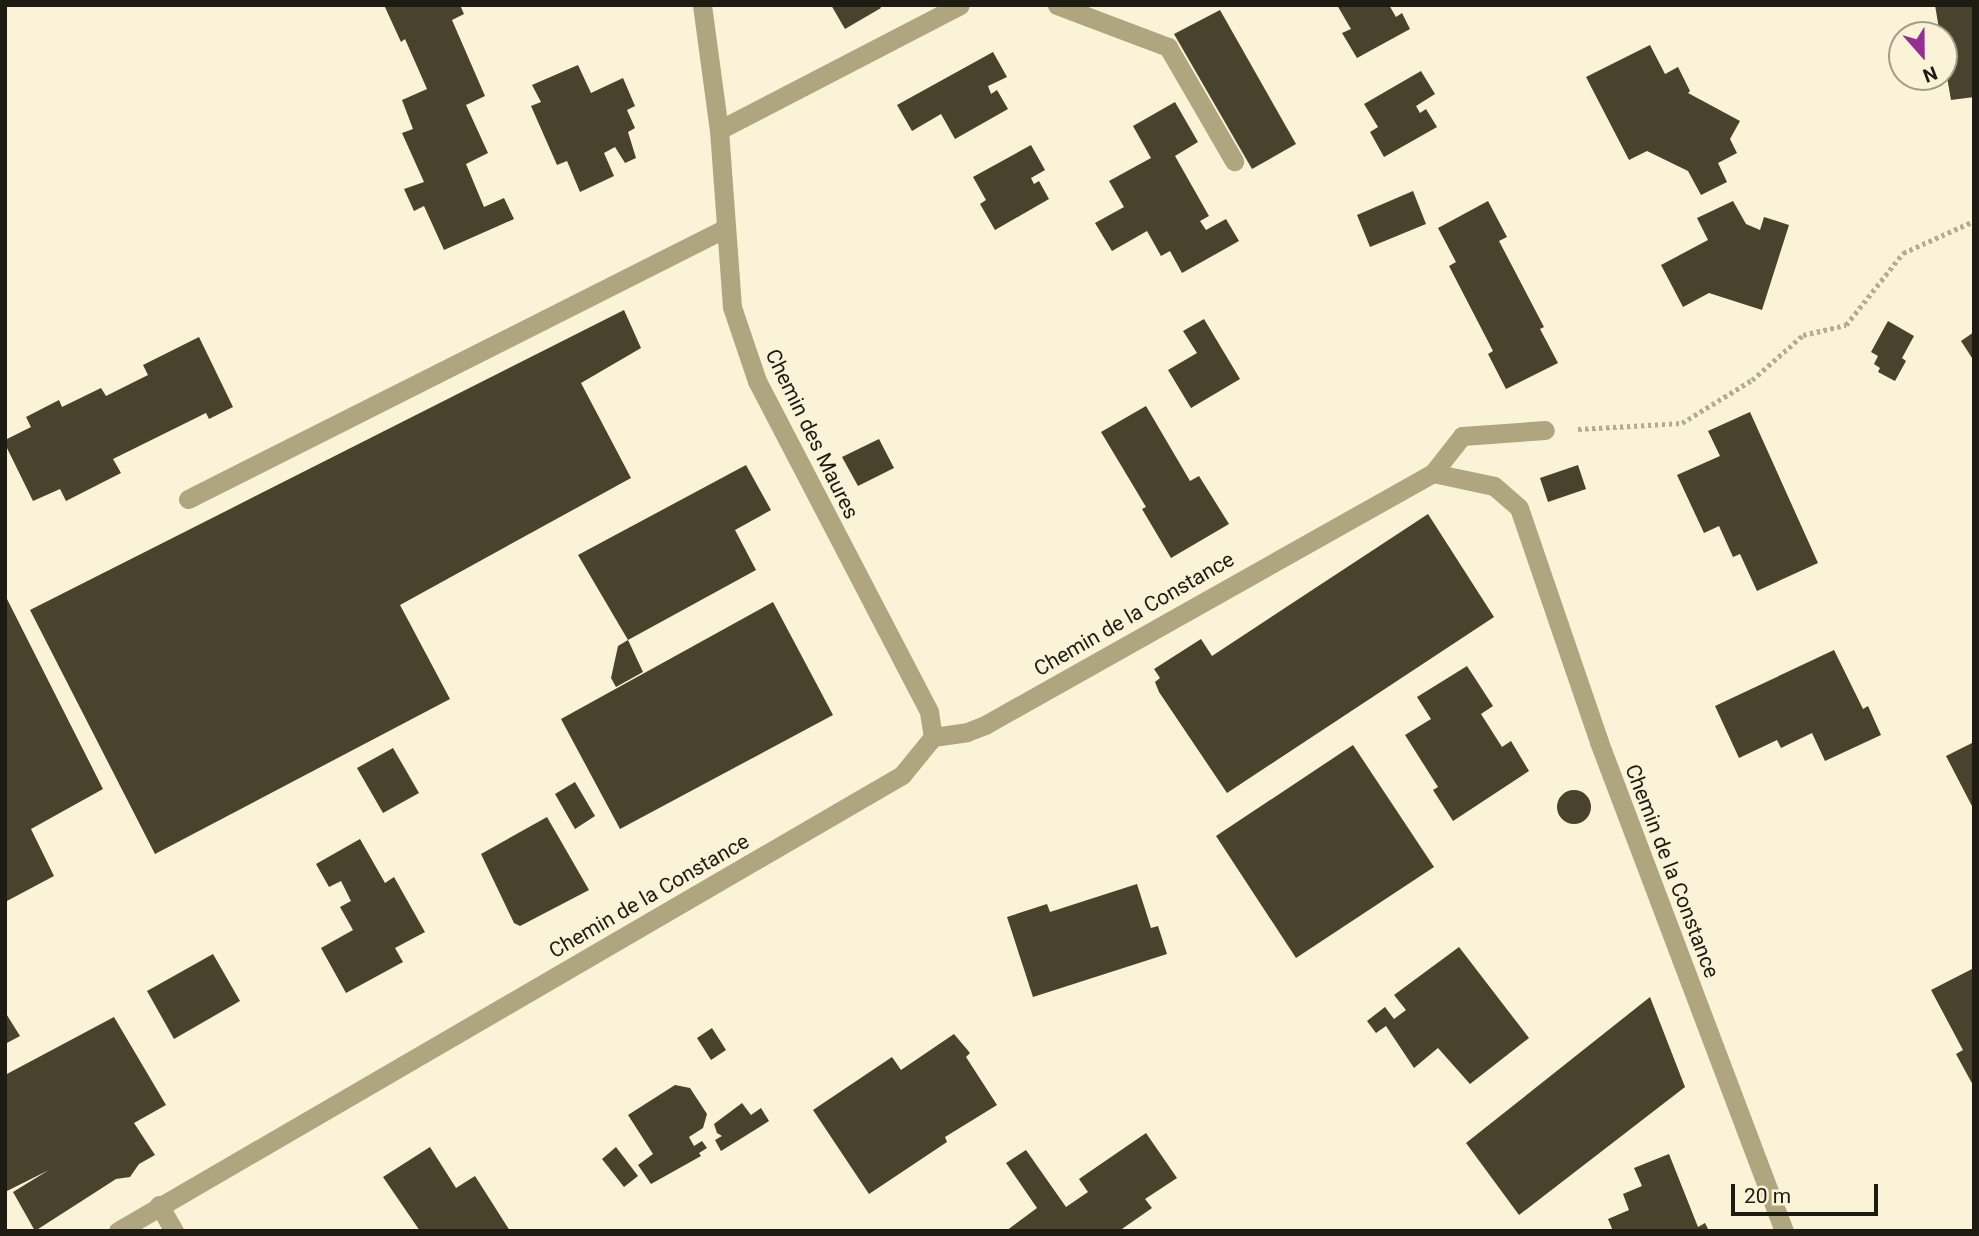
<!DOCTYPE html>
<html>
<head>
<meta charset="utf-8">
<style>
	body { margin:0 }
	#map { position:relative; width:1979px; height:1236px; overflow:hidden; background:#faf3d7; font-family:Roboto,sans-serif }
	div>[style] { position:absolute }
	.building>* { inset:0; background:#49422c }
	.round { border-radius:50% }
	.path>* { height:4.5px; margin-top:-2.25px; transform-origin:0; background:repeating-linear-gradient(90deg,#b2ac96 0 3.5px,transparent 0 7px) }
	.service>* { height:19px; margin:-9.5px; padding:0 9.5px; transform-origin:9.5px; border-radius:9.5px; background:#afa57e }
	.minor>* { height:19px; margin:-9.5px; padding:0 9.5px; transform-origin:9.5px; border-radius:9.5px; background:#afa57e }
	span { translate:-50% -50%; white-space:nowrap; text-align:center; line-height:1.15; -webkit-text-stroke:7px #faf3d7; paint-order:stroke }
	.street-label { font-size:21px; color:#1e1c12 }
	.frame { position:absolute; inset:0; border:7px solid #1e1c12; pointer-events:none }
	.north { position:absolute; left:1888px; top:21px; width:70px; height:70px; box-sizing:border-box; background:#faf3d7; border:2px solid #a29d88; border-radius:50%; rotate:159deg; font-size:19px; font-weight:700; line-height:28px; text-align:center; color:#1e1c12 }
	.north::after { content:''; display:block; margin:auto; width:24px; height:32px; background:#952f94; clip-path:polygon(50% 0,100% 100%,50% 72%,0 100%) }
	.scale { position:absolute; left:1731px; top:1184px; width:147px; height:32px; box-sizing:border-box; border:4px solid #1e1c12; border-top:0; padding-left:9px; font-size:21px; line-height:24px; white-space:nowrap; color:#1e1c12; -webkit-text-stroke:5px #faf3d7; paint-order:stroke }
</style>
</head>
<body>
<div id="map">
	<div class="building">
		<i style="clip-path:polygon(384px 5px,460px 5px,464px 14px,452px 20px,485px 96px,466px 105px,488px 153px,466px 164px,484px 207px,504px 198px,514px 219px,444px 250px,424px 206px,414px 211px,404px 189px,424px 182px,402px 133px,413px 129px,402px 100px,427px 89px,405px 39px,401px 42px)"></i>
		<i style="clip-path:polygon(831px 5px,879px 5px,881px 8px,845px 29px)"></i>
		<i style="clip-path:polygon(1337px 5px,1389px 5px,1396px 17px,1402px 13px,1410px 29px,1357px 58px,1342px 33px,1351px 29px)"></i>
		<i style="clip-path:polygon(1935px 5px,1974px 5px,1974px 97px,1951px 100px,1944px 60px,1944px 35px,1940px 35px)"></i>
		<i style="clip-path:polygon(1220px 10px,1296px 144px,1252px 169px,1174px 34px)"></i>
		<i style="clip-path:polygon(1650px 45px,1665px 74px,1678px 67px,1690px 91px,1688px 93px,1740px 121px,1730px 139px,1737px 153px,1718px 163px,1727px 182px,1701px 195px,1688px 171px,1647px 151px,1629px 160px,1586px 77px)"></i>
		<i style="clip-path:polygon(993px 52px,1007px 77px,988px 86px,991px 94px,997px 90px,1008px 109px,955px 139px,941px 114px,912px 131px,897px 105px)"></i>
		<i style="clip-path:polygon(578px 65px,591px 93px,623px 78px,635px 106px,627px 110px,635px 128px,628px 132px,636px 158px,625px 163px,615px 147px,604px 153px,614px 176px,580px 192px,567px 161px,557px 165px,531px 106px,541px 102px,532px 85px)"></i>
		<i style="clip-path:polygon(1421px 71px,1435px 94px,1416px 106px,1420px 113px,1426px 109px,1437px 127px,1384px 157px,1370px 132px,1378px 127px,1364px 104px)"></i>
		<i style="clip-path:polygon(1175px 102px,1198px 142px,1175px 156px,1209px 216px,1200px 221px,1206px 230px,1226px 219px,1239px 241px,1182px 273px,1170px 251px,1161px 256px,1147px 231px,1112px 251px,1095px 223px,1124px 207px,1109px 181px,1151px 158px,1133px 126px)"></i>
		<i style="clip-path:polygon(1031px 145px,1045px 170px,1031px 178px,1034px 184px,1039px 181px,1049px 199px,995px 230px,980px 204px,986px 200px,973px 177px)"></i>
		<i style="clip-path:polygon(1413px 191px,1426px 224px,1370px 247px,1357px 215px)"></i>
		<i style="clip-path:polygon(1488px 201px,1507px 237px,1499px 241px,1544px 327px,1540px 329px,1558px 363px,1506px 389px,1488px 354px,1493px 351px,1449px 266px,1456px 262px,1438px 228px)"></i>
		<i style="clip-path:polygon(1733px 201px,1746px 224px,1760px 230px,1764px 217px,1789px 225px,1762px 310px,1709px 293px,1683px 307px,1661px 265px,1708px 240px,1697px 218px)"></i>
		<i style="clip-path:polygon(624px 310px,641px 348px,581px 383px,631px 478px,400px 605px,450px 699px,155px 854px,30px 610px)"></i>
		<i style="clip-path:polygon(1204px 319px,1240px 379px,1191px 408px,1168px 370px,1197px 353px,1183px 331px)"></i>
		<i style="clip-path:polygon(1888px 321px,1914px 336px,1902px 358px,1906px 361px,1895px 381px,1878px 372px,1880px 368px,1874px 364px,1878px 356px,1871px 352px)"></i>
		<i style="clip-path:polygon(1974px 332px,1974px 361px,1961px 341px)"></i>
		<i style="clip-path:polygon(199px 337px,233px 407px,209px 419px,206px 413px,113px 459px,121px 473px,66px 501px,60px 489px,33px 501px,5px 444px,5px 440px,31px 427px,26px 417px,59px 400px,62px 407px,101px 388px,106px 396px,148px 375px,143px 365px)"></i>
		<i style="clip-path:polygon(1146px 406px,1190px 481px,1199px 476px,1229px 524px,1171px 558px,1142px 509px,1146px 507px,1101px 432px)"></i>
		<i style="clip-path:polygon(1750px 412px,1818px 563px,1757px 591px,1740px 554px,1733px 557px,1719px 526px,1704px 533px,1677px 475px,1720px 456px,1708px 431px)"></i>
		<i style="clip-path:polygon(879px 439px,894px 468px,858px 486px,842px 457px)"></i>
		<i style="clip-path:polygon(746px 465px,771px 510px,735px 530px,756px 570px,628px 640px,578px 555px)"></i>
		<i style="clip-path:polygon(1578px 465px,1586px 489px,1548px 502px,1540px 478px)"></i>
		<i style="clip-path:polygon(1428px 514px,1494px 617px,1227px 793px,1159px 692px,1155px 682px,1160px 678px,1154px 669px,1201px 639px,1212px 656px)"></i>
		<i style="clip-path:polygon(5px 595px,103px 789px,31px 829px,54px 876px,5px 902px)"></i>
		<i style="clip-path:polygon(773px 602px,833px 715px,620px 829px,561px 719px)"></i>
		<i style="clip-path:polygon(628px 640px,643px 672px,616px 687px,611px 678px,618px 646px)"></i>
		<i style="clip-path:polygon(1834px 650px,1863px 709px,1868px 706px,1881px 735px,1825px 761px,1812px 733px,1781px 748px,1777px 740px,1739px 758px,1715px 706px)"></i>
		<i style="clip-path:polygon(1467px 666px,1493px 706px,1481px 714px,1502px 747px,1511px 741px,1529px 771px,1453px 821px,1433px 790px,1438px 787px,1405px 735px,1431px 719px,1417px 697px)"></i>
		<i style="clip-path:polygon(1974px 742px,1974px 810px,1946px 756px)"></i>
		<i style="clip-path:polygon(1353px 745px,1434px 867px,1296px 958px,1216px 836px)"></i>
		<i style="clip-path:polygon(393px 748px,419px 793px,383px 813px,357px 768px)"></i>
		<i style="clip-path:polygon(575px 782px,595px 816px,575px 829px,555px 794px)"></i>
		<i class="round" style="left:1557px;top:790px;width:34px;height:34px"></i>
		<i style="clip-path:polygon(547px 817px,589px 890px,520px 926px,514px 923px,481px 854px)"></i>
		<i style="clip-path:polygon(360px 839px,385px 883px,394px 877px,425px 932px,395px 948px,403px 962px,346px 993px,321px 948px,353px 930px,340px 907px,351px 901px,341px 881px,329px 887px,316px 864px)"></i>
		<i style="clip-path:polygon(1137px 884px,1151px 928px,1158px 926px,1167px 954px,1033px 997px,1007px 917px,1047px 904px,1050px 912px)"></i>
		<i style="clip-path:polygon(1459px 947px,1529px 1038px,1470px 1084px,1438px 1048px,1414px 1068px,1386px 1026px,1376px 1033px,1367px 1021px,1385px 1007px,1394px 1019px,1406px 1010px,1394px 995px)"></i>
		<i style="clip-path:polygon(213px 954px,240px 1001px,174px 1039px,147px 991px)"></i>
		<i style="clip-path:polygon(1974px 968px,1974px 1087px,1956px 1054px,1963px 1050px,1931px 990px)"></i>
		<i style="clip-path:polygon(1650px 997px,1685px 1087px,1519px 1215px,1466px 1143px)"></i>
		<i style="clip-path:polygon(5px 1012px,20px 1036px,5px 1044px)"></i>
		<i style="clip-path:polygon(114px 1017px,166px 1105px,134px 1123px,155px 1155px,139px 1164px,130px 1177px,116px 1179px,35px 1231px,13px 1192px,49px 1170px,5px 1192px,5px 1075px)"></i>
		<i style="clip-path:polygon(712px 1028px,726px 1050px,711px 1060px,697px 1038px)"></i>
		<i style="clip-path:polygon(954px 1034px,970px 1053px,966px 1057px,997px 1105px,945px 1137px,947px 1142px,869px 1194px,813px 1110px,892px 1057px,901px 1070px)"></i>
		<i style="clip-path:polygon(675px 1085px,690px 1088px,707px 1114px,703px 1128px,689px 1137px,694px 1146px,702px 1141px,707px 1148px,699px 1153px,701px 1156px,651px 1184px,638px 1165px,653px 1154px,628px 1115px)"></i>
		<i style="clip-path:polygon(742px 1103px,751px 1115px,761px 1108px,769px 1121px,721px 1151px,715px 1140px,722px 1136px,717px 1133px,714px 1124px)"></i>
		<i style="clip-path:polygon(1146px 1133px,1177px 1178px,1145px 1199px,1152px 1208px,1119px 1231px,1006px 1231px,1037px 1208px,1006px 1163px,1026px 1150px,1066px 1207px,1088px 1192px,1079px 1179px)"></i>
		<i style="clip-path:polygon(430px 1147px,456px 1188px,475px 1176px,510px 1231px,420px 1231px,383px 1177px)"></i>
		<i style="clip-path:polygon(616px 1147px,638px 1176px,624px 1187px,602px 1159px)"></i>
		<i style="clip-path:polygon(1669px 1154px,1698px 1227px,1705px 1223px,1709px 1231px,1613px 1231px,1608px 1219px,1629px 1210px,1623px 1194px,1642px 1186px,1634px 1168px)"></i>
	</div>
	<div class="path">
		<i style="left:1578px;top:429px;width:104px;rotate:-3.3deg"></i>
		<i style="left:1682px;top:423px;width:82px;rotate:-31.6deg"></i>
		<i style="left:1752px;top:380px;width:68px;rotate:-41.4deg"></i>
		<i style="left:1803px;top:335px;width:44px;rotate:-13.1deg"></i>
		<i style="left:1846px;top:325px;width:92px;rotate:-51.6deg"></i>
		<i style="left:1903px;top:253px;width:78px;rotate:-24.3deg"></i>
	</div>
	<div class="service">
		<i style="left:1057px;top:5px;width:119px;rotate:20.7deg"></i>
		<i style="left:1168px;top:47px;width:132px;rotate:59.9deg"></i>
		<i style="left:719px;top:130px;width:271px;rotate:-27.4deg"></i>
		<i style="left:1433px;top:473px;width:47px;rotate:-51.9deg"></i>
		<i style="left:1462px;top:436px;width:83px;rotate:-4.1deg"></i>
		<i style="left:188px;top:499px;width:602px;rotate:-26.74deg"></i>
	</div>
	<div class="minor">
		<i style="left:702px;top:5px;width:126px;rotate:82.3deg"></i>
		<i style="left:719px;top:130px;width:177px;rotate:85.8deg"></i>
		<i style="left:732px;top:307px;width:78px;rotate:71.3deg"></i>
		<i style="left:757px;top:381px;width:373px;rotate:62.5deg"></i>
		<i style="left:929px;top:712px;width:25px;rotate:81deg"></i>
		<i style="left:159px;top:1205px;width:30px;rotate:60deg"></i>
		<i style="left:118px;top:1231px;width:907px;rotate:-30.18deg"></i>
		<i style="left:902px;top:775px;width:49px;rotate:-50.8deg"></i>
		<i style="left:933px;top:737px;width:34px;rotate:-8deg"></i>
		<i style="left:967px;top:732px;width:19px;rotate:-21deg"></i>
		<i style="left:985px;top:725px;width:514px;rotate:-29.36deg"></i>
		<i style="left:1433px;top:473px;width:62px;rotate:12deg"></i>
		<i style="left:1494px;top:486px;width:33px;rotate:41deg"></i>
		<i style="left:1519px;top:508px;width:247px;rotate:71.1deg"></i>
		<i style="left:1599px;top:742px;width:523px;rotate:69.28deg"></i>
	</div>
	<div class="street-label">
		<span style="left:812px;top:434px;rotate:64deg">Chemin des Maures</span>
		<span style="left:1134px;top:614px;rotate:-30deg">Chemin de la Constance</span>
		<span style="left:1672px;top:871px;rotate:69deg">Chemin de la Constance</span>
		<span style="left:649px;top:896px;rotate:-30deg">Chemin de la Constance</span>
	</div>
	<div class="frame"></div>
	<div class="north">N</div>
	<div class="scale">20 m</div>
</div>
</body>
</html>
